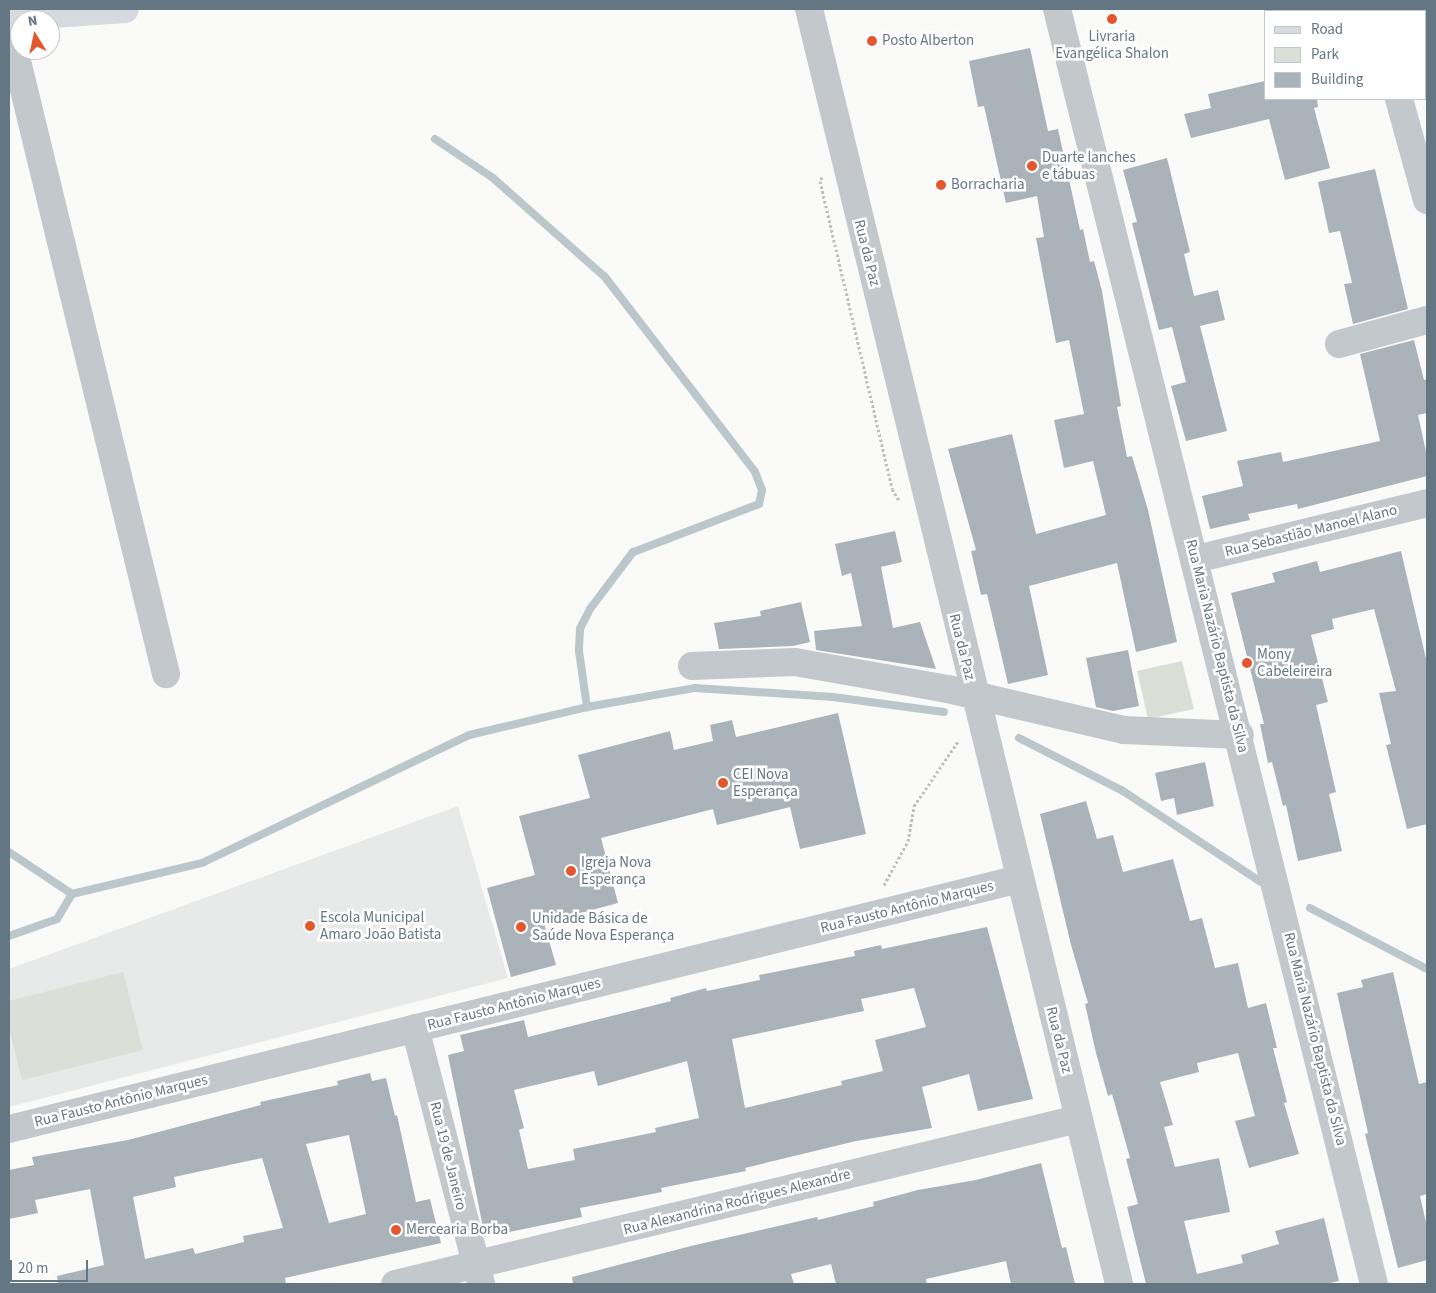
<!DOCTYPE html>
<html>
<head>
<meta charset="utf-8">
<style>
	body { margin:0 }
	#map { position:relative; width:1436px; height:1293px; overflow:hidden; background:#fafaf8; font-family:"Source Sans 3",sans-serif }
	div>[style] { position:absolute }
	.built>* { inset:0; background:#e8e9e9 }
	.green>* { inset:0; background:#dadfd7 }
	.stream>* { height:8px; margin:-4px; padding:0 4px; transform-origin:4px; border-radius:4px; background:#bbc7cb }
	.building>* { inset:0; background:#aab3b9 }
	.path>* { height:3px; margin-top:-1.5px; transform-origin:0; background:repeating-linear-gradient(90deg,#bbbfc2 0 2.5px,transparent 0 5px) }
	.street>* { height:28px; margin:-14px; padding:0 14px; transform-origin:14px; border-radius:14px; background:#c3c8cc }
	.secondary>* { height:28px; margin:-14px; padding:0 14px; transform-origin:14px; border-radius:14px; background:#d6dbdf }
	.dots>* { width:14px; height:14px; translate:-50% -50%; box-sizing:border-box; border:2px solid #fff; border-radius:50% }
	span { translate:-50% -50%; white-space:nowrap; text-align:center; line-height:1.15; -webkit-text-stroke:5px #fff; paint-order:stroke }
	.poi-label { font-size:15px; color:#657683 }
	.left { translate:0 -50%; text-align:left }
	.street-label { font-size:15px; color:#657683 }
	.frame { position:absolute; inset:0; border:10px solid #657683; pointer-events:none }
	.legend { position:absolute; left:1264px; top:10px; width:162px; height:90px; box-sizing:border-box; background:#fff; border:1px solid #c1c8cd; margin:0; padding:6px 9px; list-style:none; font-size:15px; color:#657683 }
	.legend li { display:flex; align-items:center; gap:10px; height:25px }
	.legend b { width:25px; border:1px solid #c1c8cd }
	.north { position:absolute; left:10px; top:10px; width:50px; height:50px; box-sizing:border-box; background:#fff; border:1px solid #c1c8cd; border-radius:50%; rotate:350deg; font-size:14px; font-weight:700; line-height:20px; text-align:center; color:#657683 }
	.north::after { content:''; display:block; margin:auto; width:18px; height:22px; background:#e4572e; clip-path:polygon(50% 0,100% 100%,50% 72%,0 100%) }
	.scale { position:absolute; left:10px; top:1260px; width:78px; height:22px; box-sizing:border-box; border:2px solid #657683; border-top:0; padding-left:6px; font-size:15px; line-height:18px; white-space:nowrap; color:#657683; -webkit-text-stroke:4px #fff; paint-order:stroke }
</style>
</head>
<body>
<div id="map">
	<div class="built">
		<i style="clip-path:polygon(458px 806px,508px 978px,9px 1107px,9px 969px)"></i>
	</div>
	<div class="green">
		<i style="clip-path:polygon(1182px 661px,1194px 709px,1148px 719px,1137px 671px)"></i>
		<i style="clip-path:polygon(123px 972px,143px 1050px,22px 1080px,9px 1028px,9px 1001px)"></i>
	</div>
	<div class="stream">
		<i style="left:435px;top:139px;width:70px;rotate:33.9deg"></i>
		<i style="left:493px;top:178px;width:149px;rotate:41.5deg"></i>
		<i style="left:605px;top:277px;width:246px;rotate:52.4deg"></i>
		<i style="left:755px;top:472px;width:19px;rotate:69deg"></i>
		<i style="left:762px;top:490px;width:14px;rotate:102deg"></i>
		<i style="left:759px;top:504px;width:135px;rotate:159.1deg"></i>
		<i style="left:633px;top:552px;width:71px;rotate:127deg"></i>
		<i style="left:590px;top:609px;width:22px;rotate:117deg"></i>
		<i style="left:580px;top:629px;width:22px;rotate:93deg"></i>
		<i style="left:579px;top:651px;width:57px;rotate:81.9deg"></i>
		<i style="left:1019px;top:738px;width:117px;rotate:27deg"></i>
		<i style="left:1123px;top:791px;width:165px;rotate:33.4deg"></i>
		<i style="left:9px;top:852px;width:76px;rotate:33.7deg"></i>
		<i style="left:72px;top:894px;width:134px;rotate:-13.4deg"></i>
		<i style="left:202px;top:863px;width:296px;rotate:-25.6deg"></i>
		<i style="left:469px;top:735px;width:121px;rotate:-13.3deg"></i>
		<i style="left:587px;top:707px;width:110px;rotate:-10deg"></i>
		<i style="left:695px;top:688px;width:138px;rotate:3.7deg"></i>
		<i style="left:833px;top:697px;width:112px;rotate:7.7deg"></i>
		<i style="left:1310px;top:908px;width:132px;rotate:27.5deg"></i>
		<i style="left:9px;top:936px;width:51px;rotate:-19.5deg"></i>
		<i style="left:57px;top:919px;width:29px;rotate:-59deg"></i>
	</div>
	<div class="building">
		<i style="clip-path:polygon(1030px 48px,1048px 131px,1058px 129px,1080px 230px,1083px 229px,1090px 262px,1094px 261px,1102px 291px,1121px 406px,1117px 407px,1127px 457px,1132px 456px,1148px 510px,1177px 642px,1136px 652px,1117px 563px,1029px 586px,1048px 675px,1008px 684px,987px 594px,981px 595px,971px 551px,976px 550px,948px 449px,1012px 434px,1036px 534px,1106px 515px,1093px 461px,1064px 468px,1054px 420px,1084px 414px,1069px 340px,1056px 343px,1036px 238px,1044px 237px,1037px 196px,1006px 203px,984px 106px,978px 107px,969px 61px)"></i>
		<i style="clip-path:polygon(1265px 81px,1265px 99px,1317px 99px,1318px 107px,1314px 108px,1330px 168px,1285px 180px,1269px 119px,1191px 138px,1184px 114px,1211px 108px,1208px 94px)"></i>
		<i style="clip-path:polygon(1167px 158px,1190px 252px,1184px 254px,1194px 296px,1218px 290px,1225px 320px,1200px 326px,1227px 431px,1186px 441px,1171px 386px,1186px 382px,1172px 327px,1159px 330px,1132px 223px,1137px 222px,1123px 170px)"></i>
		<i style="clip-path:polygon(1375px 169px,1408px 309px,1353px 324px,1344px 284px,1352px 283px,1340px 231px,1329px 233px,1318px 182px)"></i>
		<i style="clip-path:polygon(1414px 340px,1424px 380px,1427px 379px,1427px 413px,1418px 415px,1427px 456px,1427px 476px,1298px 509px,1297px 504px,1248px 514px,1250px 520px,1210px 529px,1202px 496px,1243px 486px,1237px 461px,1281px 452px,1283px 462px,1380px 441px,1360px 354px)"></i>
		<i style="clip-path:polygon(895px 531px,902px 562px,881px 567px,893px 628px,920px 622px,936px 669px,816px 650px,814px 631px,862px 626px,851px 573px,842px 576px,835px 544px)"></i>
		<i style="clip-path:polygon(1401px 551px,1427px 663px,1427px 824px,1407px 829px,1386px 745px,1391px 744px,1379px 693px,1396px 691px,1374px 609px,1332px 619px,1334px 629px,1311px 635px,1328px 702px,1316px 705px,1336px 792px,1329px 794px,1342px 851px,1298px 861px,1286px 805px,1283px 806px,1272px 762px,1268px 763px,1260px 724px,1264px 724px,1231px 593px,1275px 582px,1272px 573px,1317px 561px,1320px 572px)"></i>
		<i style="clip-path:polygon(801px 602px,810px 642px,793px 646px,719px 649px,714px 623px,761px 616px,760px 611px)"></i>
		<i style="clip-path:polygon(1128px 650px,1139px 706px,1113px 711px,1096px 707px,1086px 658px)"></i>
		<i style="clip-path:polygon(838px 713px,866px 834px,800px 849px,790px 807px,717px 825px,713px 809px,601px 838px,618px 903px,544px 923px,556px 965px,511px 977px,487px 888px,535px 875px,519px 816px,590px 798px,578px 755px,670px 731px,674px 750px,713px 741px,710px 725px,732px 720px,736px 737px)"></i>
		<i style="clip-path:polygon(1205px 762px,1214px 806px,1177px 815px,1174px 798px,1161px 801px,1155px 773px)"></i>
		<i style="clip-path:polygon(1086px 801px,1097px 839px,1113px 835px,1123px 872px,1173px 859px,1190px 921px,1202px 918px,1215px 968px,1238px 963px,1248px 1008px,1266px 1003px,1277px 1048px,1273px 1048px,1287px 1102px,1284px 1103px,1299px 1154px,1249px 1168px,1235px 1121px,1255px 1116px,1238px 1053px,1197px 1063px,1199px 1072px,1160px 1082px,1173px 1125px,1164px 1127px,1175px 1167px,1219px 1158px,1230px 1212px,1184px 1221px,1197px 1274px,1243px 1263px,1241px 1255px,1279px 1244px,1275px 1231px,1324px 1218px,1339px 1281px,1325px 1284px,1146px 1284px,1127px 1207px,1138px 1204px,1126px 1159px,1130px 1158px,1112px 1094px,1108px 1096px,1096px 1053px,1085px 1004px,1088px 1003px,1071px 945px,1040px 814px)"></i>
		<i style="clip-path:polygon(evenodd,987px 927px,1033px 1099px,978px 1111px,969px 1074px,922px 1087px,932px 1128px,856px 1141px,745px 1168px,746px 1171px,661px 1188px,662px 1192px,580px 1208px,582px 1217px,485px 1237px,448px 1055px,464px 1051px,460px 1035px,524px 1020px,528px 1037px,671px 1001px,670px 998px,706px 988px,707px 991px,760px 980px,759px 975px,855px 956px,854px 951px,881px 945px,882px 949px,987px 927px,914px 988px,926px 1027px,875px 1040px,883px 1071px,841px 1081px,842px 1085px,745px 1108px,732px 1039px,864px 1011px,861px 999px,914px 988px,987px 927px,687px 1061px,699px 1118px,655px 1128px,656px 1132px,573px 1149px,575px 1160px,528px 1169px,519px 1130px,524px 1128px,514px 1090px,594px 1071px,598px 1086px,687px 1061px)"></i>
		<i style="clip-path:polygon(1393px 972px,1419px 1084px,1427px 1082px,1427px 1194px,1420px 1196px,1427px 1227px,1427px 1260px,1398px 1268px,1365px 1134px,1368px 1133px,1337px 993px,1363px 987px,1361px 980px)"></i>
		<i style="clip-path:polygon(evenodd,370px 1073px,372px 1081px,386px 1078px,395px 1116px,397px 1115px,416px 1202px,430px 1199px,441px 1243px,285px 1278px,286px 1284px,58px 1284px,57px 1276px,104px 1265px,90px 1189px,35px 1200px,38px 1213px,9px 1219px,9px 1170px,34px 1165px,32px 1157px,128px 1140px,261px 1105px,260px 1102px,338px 1085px,337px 1081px,370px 1073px,349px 1135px,366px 1214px,329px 1223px,306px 1144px,349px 1135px,370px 1073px,262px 1158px,283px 1228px,243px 1236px,244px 1242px,195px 1254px,193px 1248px,145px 1259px,133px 1197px,176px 1187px,174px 1177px,262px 1158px)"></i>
		<i style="clip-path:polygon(1041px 1163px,1062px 1248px,1066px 1247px,1075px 1284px,1011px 1284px,1006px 1261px,926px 1279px,927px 1284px,836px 1284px,831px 1264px,791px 1274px,794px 1284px,573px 1284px,572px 1277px,691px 1246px,817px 1217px,818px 1220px,874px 1206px,873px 1202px,918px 1190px,976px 1180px)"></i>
	</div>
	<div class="path">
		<i style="left:822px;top:177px;width:4px;rotate:117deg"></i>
		<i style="left:820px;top:181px;width:316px;rotate:76.8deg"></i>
		<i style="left:892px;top:489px;width:15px;rotate:58deg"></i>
		<i style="left:884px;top:885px;width:50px;rotate:-61.4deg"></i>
		<i style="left:908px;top:841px;width:36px;rotate:-80deg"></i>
		<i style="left:914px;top:806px;width:80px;rotate:-55.7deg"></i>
	</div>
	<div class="street">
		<i style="left:809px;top:9px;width:1312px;rotate:76.33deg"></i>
		<i style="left:1057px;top:9px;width:1314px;rotate:76.04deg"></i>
		<i style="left:1375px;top:9px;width:2px;rotate:63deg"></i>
		<i style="left:9px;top:28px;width:665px;rotate:76.34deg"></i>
		<i style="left:1399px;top:99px;width:105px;rotate:74.5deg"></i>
		<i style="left:1339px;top:344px;width:91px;rotate:-15.3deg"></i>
		<i style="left:1196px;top:559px;width:238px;rotate:-13.6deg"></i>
		<i style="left:692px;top:666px;width:103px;rotate:-2.2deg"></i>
		<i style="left:795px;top:662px;width:155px;rotate:10deg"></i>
		<i style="left:948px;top:689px;width:181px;rotate:13.1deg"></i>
		<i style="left:1124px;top:730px;width:116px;rotate:2.5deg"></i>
		<i style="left:415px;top:1028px;width:264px;rotate:75.5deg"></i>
		<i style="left:9px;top:1129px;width:1040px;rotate:-13.9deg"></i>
		<i style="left:395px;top:1284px;width:703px;rotate:-13.58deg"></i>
	</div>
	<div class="secondary">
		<i style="left:9px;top:17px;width:116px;rotate:-3.9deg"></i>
	</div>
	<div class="dots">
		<i style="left:1112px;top:19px;background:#e4572e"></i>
		<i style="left:872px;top:41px;background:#e4572e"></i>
		<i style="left:1032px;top:166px;background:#e4572e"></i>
		<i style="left:941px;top:185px;background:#e4572e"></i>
		<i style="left:1247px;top:663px;background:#e4572e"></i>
		<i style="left:723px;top:783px;background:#e4572e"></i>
		<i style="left:571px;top:871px;background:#e4572e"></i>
		<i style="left:310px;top:926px;background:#e4572e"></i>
		<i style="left:521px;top:927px;background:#e4572e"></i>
		<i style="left:396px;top:1230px;background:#e4572e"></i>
	</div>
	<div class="poi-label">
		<span style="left:1112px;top:45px">Livraria<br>Evangélica Shalon</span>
		<span class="left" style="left:882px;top:41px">Posto Alberton</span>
		<span class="left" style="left:1042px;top:166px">Duarte lanches<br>e tábuas</span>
		<span class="left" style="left:951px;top:185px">Borracharia</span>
		<span class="left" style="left:1257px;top:663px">Mony<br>Cabeleireira</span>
		<span class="left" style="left:733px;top:783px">CEI Nova<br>Esperança</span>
		<span class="left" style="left:581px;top:871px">Igreja Nova<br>Esperança</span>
		<span class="left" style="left:320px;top:926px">Escola Municipal<br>Amaro João Batista</span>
		<span class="left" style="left:532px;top:927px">Unidade Básica de<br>Saúde Nova Esperança</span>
		<span class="left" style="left:406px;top:1230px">Mercearia Borba</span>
	</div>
	<div class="street-label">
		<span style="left:867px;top:253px;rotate:76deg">Rua da Paz</span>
		<span style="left:1311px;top:531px;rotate:-14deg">Rua Sebastião Manoel Alano</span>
		<span style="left:1217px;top:646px;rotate:76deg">Rua Maria Nazário Baptista da Silva</span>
		<span style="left:962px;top:647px;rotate:76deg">Rua da Paz</span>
		<span style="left:907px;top:907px;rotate:-14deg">Rua Fausto Antônio Marques</span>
		<span style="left:514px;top:1004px;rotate:-14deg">Rua Fausto Antônio Marques</span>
		<span style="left:1315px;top:1039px;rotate:76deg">Rua Maria Nazário Baptista da Silva</span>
		<span style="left:1059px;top:1040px;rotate:76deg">Rua da Paz</span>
		<span style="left:121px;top:1101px;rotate:-14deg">Rua Fausto Antônio Marques</span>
		<span style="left:448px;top:1156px;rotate:76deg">Rua 19 de Janeiro</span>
		<span style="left:737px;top:1202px;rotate:-14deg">Rua Alexandrina Rodrigues Alexandre</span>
	</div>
	<div class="frame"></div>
	<ul class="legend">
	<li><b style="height:6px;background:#d6dbdf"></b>Road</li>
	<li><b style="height:14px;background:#dadfd7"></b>Park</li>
	<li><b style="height:14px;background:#aab3b9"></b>Building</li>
	</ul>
	<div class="north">N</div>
	<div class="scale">20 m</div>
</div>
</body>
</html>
